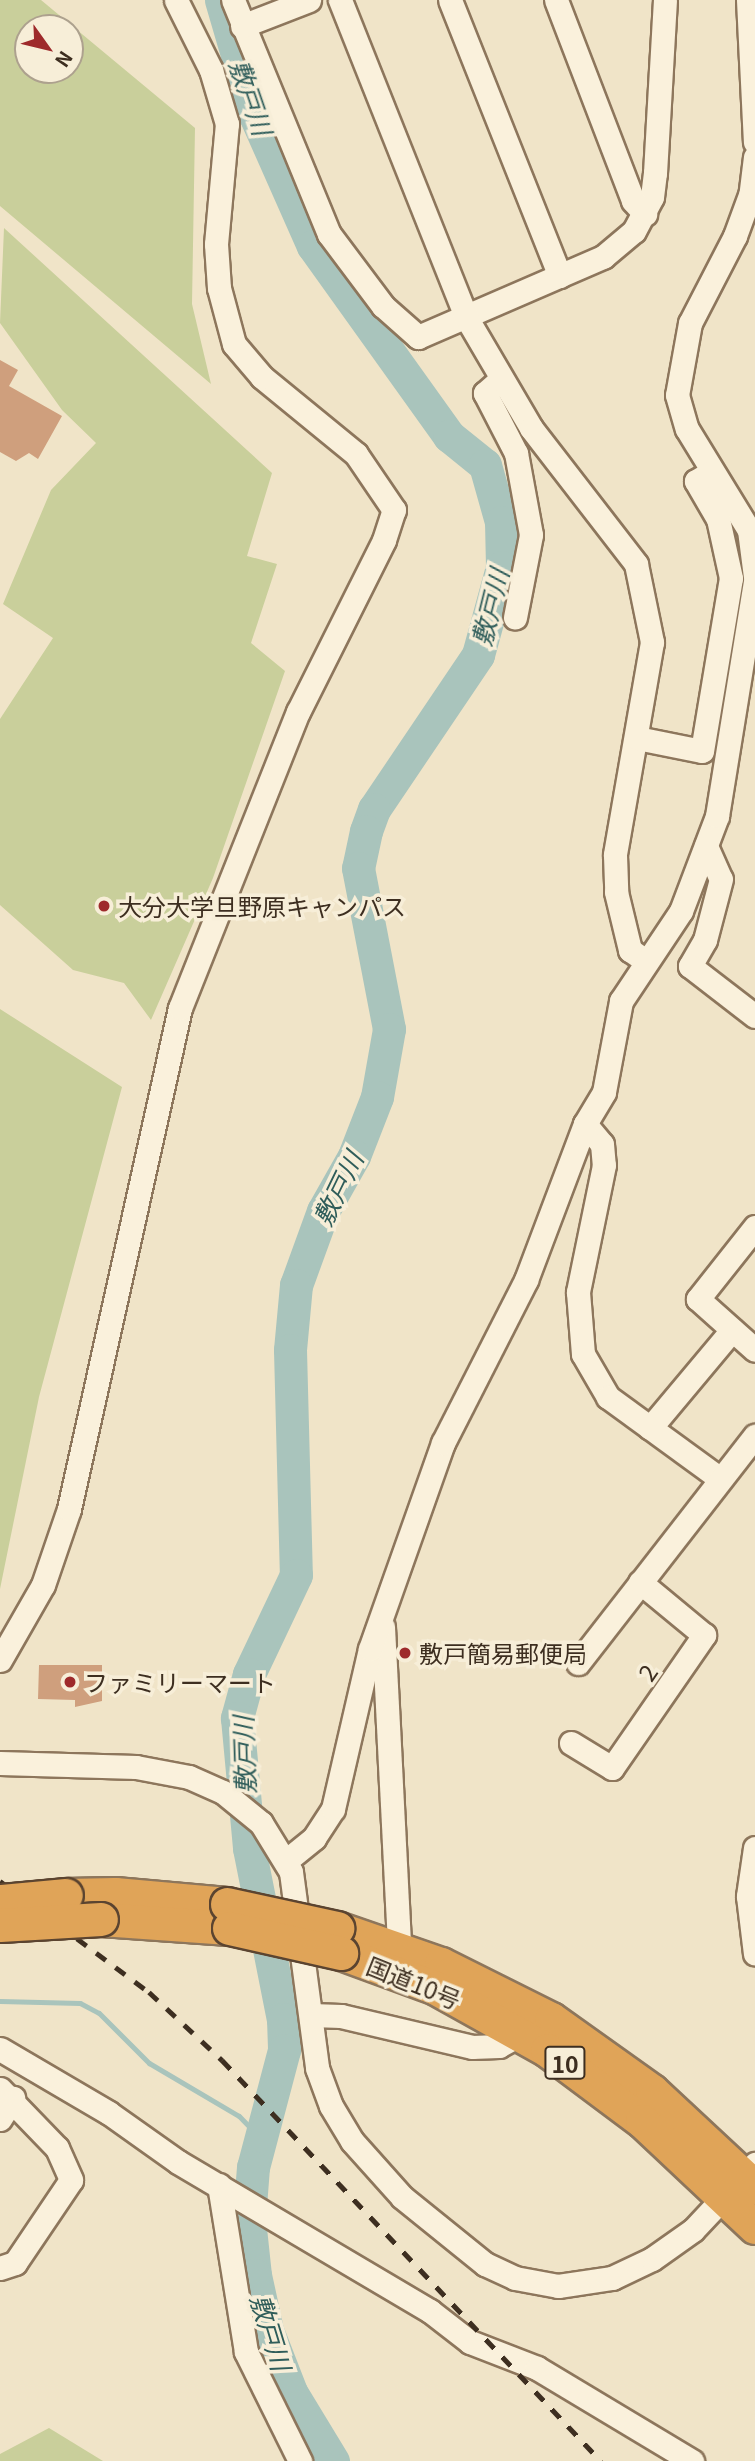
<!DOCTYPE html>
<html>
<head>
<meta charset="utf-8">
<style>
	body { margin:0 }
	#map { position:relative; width:755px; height:2461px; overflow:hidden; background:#f0e4c8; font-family:Georgia,"Noto Sans JP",serif }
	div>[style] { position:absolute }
	.green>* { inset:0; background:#c9cf9b }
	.stream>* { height:5px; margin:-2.5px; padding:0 2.5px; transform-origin:2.5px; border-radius:2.5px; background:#a9c4bc }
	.river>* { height:33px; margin:-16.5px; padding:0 16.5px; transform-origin:16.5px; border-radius:16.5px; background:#a9c4bc }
	.building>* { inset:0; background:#cf9f7d }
	.roads { filter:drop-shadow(2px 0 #8d765c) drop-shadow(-2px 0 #8d765c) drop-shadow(0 2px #8d765c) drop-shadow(0 -2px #8d765c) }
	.minor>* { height:23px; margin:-11.5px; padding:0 11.5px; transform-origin:11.5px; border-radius:11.5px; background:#faf1dc }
	.highway>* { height:33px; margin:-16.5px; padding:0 16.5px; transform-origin:16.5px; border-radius:16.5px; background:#e0a458 }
	.rail>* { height:5px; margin-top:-2.5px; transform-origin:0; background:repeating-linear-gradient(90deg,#3d2e20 0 12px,transparent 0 24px) }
	.bridges { filter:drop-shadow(2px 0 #5b4430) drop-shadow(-2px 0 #5b4430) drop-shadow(0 2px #5b4430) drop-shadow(0 -2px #5b4430) }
	.highway-bridge>* { height:33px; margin:-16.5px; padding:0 16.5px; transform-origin:16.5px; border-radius:16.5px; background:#e0a458 }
	.dots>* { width:19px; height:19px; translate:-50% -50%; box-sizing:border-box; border:4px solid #f7eed8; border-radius:50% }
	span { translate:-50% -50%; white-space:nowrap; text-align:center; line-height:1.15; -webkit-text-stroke:7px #f7eed8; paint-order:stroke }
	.shield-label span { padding:2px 5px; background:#f7eed8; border:2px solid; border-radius:5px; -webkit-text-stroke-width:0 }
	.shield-label { font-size:23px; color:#3d2e20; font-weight:700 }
	.poi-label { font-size:24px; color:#3d2e20 }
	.left { translate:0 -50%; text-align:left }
	.street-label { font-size:24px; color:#3d2e20 }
	.water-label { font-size:26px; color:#2f5d5a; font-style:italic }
	.north { position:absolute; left:14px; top:14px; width:70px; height:70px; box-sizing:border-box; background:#f7eed8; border:2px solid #ada18e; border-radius:50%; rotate:124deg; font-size:19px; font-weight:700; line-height:28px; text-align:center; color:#3d2e20 }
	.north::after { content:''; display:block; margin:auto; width:24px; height:32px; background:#9e2a2b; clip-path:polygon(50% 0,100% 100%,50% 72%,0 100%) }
</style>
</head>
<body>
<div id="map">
	<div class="green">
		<i style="clip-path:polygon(evenodd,0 0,41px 0,195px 128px,192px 304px,211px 384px,0 206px,0 0,28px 28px,70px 28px,70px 70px,28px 70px,28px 28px)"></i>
		<i style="clip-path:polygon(4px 228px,272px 473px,247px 556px,277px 564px,251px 643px,285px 671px,213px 878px,151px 1020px,124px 983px,73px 970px,0 905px,0 719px,53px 638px,3px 604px,51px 490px,96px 443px,62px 410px,0 323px)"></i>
		<i style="clip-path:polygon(0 1009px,122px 1087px,39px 1397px,0 1589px)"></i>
		<i style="clip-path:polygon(49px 2428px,103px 2461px,0 2461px,0 2454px)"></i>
	</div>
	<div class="stream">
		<i style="left:0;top:2001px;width:80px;rotate:1.4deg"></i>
		<i style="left:80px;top:2003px;width:21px;rotate:28deg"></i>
		<i style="left:99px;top:2013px;width:71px;rotate:45deg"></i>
		<i style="left:149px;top:2063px;width:104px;rotate:30.5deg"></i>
		<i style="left:239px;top:2116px;width:28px;rotate:46deg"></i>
	</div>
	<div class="river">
		<i style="left:221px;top:0;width:118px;rotate:73.7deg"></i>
		<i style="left:254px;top:113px;width:145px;rotate:66.1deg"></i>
		<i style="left:313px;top:246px;width:234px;rotate:54.4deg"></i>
		<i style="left:449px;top:436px;width:46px;rotate:38.9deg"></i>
		<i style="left:485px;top:465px;width:59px;rotate:74.3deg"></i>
		<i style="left:501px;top:522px;width:45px;rotate:88.7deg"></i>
		<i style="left:502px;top:567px;width:91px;rotate:105.3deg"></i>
		<i style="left:478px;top:655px;width:186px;rotate:124deg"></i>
		<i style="left:374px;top:809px;width:23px;rotate:110deg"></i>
		<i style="left:366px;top:831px;width:38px;rotate:102deg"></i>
		<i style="left:358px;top:868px;width:164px;rotate:79.1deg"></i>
		<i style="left:389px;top:1029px;width:69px;rotate:100deg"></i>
		<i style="left:377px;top:1097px;width:63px;rotate:111.3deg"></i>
		<i style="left:354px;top:1156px;width:63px;rotate:119.4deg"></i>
		<i style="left:323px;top:1211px;width:79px;rotate:110deg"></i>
		<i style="left:296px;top:1285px;width:65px;rotate:95.3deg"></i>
		<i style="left:290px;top:1350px;width:225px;rotate:88.5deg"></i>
		<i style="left:296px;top:1575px;width:110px;rotate:115.4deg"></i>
		<i style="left:249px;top:1674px;width:46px;rotate:105.3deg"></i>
		<i style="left:237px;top:1718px;width:131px;rotate:84.7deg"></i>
		<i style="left:249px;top:1848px;width:174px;rotate:78.8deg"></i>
		<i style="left:283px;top:2019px;width:31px;rotate:88deg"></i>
		<i style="left:284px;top:2050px;width:121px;rotate:104.8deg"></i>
		<i style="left:253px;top:2167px;width:52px;rotate:94.4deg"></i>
		<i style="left:249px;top:2219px;width:56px;rotate:83.9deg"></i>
		<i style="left:255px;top:2275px;width:56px;rotate:77.7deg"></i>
		<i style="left:267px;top:2330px;width:66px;rotate:68.8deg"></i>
		<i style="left:291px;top:2392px;width:81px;rotate:58.7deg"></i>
	</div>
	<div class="building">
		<i style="clip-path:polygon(0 360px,18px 370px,9px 386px,62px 416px,38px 459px,29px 453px,16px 461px,0 452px)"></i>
		<i style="clip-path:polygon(39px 1665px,102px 1665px,102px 1701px,75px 1707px,75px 1700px,38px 1699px)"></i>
	</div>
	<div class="roads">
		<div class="minor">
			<i style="left:233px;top:0;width:253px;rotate:67.7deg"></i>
			<i style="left:329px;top:234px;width:90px;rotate:53.1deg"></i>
			<i style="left:383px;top:306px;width:47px;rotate:41.5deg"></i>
			<i style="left:418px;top:337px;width:202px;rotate:-23.4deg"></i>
			<i style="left:603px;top:257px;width:40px;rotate:-40deg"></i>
			<i style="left:634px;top:231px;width:38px;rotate:-62deg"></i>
			<i style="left:652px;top:197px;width:24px;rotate:-83deg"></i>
			<i style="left:655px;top:173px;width:173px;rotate:-86.7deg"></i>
			<i style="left:340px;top:0;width:341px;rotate:68.3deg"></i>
			<i style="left:466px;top:317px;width:129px;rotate:59.6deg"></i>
			<i style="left:531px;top:428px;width:172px;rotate:52.3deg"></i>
			<i style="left:636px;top:564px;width:80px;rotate:78.4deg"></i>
			<i style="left:652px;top:642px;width:216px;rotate:99.9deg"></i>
			<i style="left:615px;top:855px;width:37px;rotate:88deg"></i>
			<i style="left:616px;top:892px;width:60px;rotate:76.4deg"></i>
			<i style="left:630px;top:950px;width:19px;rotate:35deg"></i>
			<i style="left:450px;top:0;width:297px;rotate:68.3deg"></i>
			<i style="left:556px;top:0;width:215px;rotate:69deg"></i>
			<i style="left:633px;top:201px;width:18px;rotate:47deg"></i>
			<i style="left:748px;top:0;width:142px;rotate:87.2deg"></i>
			<i style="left:242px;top:26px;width:72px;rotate:-21.2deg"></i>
			<i style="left:755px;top:157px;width:38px;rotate:97deg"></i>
			<i style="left:750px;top:195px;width:44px;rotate:110.1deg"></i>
			<i style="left:735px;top:236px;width:98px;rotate:117.3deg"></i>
			<i style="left:690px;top:323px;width:73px;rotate:100.2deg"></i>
			<i style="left:677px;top:395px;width:35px;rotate:74deg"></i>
			<i style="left:687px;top:429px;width:119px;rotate:58.5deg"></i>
			<i style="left:749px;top:530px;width:47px;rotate:82.7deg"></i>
			<i style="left:500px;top:380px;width:20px;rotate:139deg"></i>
			<i style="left:485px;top:393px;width:68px;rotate:62.7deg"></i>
			<i style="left:516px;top:453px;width:83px;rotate:79.6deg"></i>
			<i style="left:531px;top:535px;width:84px;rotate:101deg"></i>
			<i style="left:637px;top:738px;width:66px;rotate:11.3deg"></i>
			<i style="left:702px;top:751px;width:175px;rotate:-80.5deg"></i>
			<i style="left:731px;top:578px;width:60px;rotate:-102.4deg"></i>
			<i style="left:718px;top:519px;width:44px;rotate:-120.1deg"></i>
			<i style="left:696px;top:481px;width:17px;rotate:-31deg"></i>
			<i style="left:706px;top:846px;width:36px;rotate:66deg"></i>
			<i style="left:721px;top:879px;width:63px;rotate:104.7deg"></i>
			<i style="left:705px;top:940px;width:30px;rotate:120deg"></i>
			<i style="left:690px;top:966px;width:82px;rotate:37.6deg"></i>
			<i style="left:585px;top:1124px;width:26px;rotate:50deg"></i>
			<i style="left:602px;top:1144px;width:21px;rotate:85deg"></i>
			<i style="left:604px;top:1165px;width:130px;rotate:101.6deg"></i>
			<i style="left:578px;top:1292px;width:62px;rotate:85.4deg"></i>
			<i style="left:583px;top:1354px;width:50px;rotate:59.8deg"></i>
			<i style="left:608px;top:1397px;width:137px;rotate:36.1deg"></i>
			<i style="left:755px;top:1227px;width:92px;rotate:128.4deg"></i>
			<i style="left:698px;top:1299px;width:76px;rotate:41.8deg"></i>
			<i style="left:650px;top:1428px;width:128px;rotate:-50.1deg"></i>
			<i style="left:383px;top:1627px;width:320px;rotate:87.1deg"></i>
			<i style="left:0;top:1660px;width:86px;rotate:-60.2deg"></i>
			<i style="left:43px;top:1585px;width:80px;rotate:-71.1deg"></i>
			<i style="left:69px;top:1509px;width:513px;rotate:-77.51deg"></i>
			<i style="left:180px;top:1008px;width:319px;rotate:-68.3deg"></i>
			<i style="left:298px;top:712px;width:192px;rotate:-63.4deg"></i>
			<i style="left:384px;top:540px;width:32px;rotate:-72deg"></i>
			<i style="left:394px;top:510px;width:68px;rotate:-124.2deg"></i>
			<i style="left:356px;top:454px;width:122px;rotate:-140.7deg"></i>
			<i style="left:262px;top:377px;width:43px;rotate:-130.3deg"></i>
			<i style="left:234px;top:344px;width:58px;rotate:-105deg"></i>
			<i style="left:219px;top:288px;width:44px;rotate:-93.9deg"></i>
			<i style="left:216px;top:244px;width:121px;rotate:-84.8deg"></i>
			<i style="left:227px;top:124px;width:56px;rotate:-106.5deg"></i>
			<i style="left:211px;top:70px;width:78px;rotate:-116.6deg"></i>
			<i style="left:578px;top:1663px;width:288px;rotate:-52.1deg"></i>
			<i style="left:571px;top:1743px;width:48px;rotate:31.4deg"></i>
			<i style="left:612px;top:1768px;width:162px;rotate:-55.3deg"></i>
			<i style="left:704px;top:1635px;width:83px;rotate:-140.4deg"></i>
			<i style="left:0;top:1763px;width:136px;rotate:1.7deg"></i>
			<i style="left:136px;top:1767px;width:54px;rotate:10.7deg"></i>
			<i style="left:189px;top:1777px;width:37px;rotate:24deg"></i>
			<i style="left:223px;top:1792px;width:49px;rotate:39.2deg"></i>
			<i style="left:261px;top:1823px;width:57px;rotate:58.5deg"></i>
			<i style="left:291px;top:1872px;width:198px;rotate:82.4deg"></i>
			<i style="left:317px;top:2068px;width:40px;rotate:69.8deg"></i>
			<i style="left:331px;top:2106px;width:41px;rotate:59deg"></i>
			<i style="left:352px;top:2141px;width:75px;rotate:48.2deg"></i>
			<i style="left:402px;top:2197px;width:107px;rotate:38.9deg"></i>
			<i style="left:485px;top:2264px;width:33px;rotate:25deg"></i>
			<i style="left:515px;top:2278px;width:44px;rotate:10.5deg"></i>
			<i style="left:558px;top:2286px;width:55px;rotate:-8.4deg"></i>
			<i style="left:612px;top:2278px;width:44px;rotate:-25.4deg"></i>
			<i style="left:652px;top:2259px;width:50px;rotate:-35.3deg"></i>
			<i style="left:693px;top:2230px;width:91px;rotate:-46.8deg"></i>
			<i style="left:755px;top:1848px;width:49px;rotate:98.3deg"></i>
			<i style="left:748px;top:1896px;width:58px;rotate:83.1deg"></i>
			<i style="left:287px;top:1860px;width:35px;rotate:-39deg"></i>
			<i style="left:314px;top:1838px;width:35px;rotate:-57deg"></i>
			<i style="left:333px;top:1809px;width:164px;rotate:-77deg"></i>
			<i style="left:370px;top:1649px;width:219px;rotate:-70.5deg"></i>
			<i style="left:443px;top:1443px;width:183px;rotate:-63deg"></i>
			<i style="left:526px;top:1280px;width:167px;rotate:-69.3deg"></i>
			<i style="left:585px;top:1124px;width:37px;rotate:-59deg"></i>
			<i style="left:604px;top:1092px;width:93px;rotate:-79.4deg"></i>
			<i style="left:621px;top:1001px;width:108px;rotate:-56.3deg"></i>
			<i style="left:681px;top:911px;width:102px;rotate:-69.2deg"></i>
			<i style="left:717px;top:816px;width:238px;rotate:-80.8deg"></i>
			<i style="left:311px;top:2015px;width:30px;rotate:2deg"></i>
			<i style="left:341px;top:2016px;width:135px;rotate:13.3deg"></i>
			<i style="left:472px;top:2047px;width:27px;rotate:-2deg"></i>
			<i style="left:499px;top:2046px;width:25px;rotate:-29deg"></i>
			<i style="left:0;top:2049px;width:126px;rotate:30.4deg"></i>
			<i style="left:109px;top:2113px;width:85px;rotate:35.4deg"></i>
			<i style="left:178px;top:2162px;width:293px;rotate:30.6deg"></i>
			<i style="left:430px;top:2311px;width:51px;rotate:37.8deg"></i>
			<i style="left:470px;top:2342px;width:72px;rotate:21.2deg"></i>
			<i style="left:537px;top:2368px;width:181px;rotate:31deg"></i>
			<i style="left:0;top:2089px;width:82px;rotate:46deg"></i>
			<i style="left:57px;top:2148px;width:35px;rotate:66deg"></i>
			<i style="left:71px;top:2180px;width:100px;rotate:124deg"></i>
			<i style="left:15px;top:2263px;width:16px;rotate:162deg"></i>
			<i style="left:0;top:2119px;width:25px;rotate:-58deg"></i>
			<i style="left:219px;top:2185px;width:169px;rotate:80.8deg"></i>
			<i style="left:246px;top:2352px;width:122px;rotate:63.6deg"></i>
		</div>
		<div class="highway">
			<i style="left:66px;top:1895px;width:49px;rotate:-1.2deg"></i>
			<i style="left:115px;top:1894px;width:112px;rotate:5.1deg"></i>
			<i style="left:101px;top:1919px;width:128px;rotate:4deg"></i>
			<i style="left:337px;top:1928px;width:110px;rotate:19.1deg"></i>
			<i style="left:441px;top:1964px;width:123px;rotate:26.6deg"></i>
			<i style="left:551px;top:2019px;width:124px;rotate:35.5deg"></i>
			<i style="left:652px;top:2091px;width:141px;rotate:43deg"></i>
			<i style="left:341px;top:1953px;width:101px;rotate:20.2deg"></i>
			<i style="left:436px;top:1988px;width:127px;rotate:29.2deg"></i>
			<i style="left:547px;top:2050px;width:119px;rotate:36.8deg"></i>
			<i style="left:642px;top:2121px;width:155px;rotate:43.2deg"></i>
		</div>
	</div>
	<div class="rail">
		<i style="left:0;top:1881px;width:186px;rotate:36.7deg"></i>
		<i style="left:149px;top:1992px;width:100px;rotate:43deg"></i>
		<i style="left:222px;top:2060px;width:552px;rotate:46.62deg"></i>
	</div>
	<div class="bridges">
		<div class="highway-bridge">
			<i style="left:0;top:1901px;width:66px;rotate:-5.2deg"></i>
			<i style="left:227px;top:1904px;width:113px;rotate:12.3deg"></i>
			<i style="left:0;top:1925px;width:101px;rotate:-3.4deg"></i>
			<i style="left:229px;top:1928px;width:115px;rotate:12.6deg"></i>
		</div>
	</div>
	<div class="dots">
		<i style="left:104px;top:906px;background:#9e2a2b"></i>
		<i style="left:405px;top:1653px;background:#9e2a2b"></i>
		<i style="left:70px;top:1682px;background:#9e2a2b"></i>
	</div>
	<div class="shield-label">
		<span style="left:565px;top:2063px">10</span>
	</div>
	<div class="poi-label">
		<span class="left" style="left:118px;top:906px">大分大学旦野原キャンパス</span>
		<span class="left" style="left:419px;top:1653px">敷戸簡易郵便局</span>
		<span class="left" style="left:84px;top:1682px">ファミリーマート</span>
	</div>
	<div class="street-label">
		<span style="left:647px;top:1672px;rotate:-55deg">2</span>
		<span style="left:414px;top:1982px;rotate:22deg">国道10号</span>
	</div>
	<div class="water-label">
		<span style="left:252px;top:97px;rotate:71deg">敷戸川</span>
		<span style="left:489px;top:607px;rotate:-76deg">敷戸川</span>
		<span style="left:337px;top:1188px;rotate:-64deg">敷戸川</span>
		<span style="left:243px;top:1755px;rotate:-92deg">敷戸川</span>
		<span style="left:272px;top:2332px;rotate:73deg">敷戸川</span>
	</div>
	<div class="north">N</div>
</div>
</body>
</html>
